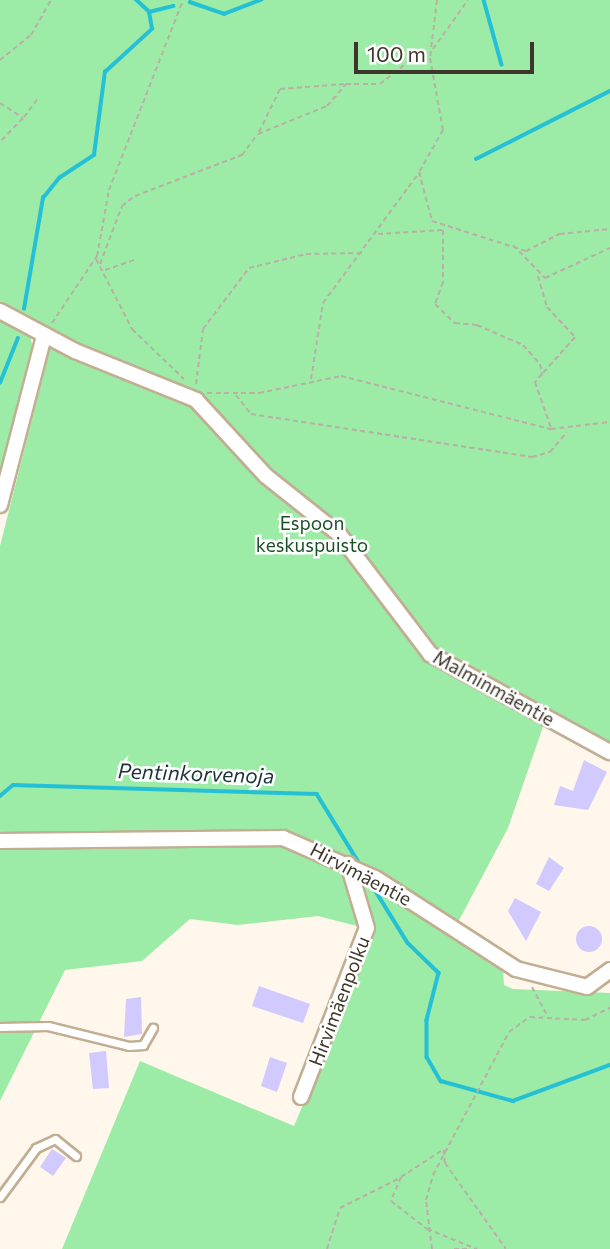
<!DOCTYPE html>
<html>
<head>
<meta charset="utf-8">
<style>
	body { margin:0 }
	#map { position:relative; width:610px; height:1249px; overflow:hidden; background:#fff7eb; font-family:Commissioner,sans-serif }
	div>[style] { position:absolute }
	.green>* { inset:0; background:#9ceba7 }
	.stream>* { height:3.5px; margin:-1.75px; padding:0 1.75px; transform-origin:1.75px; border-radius:1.75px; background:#24c1d6 }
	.building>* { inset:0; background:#d0caff }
	.round { border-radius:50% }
	.path>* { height:2px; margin-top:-1px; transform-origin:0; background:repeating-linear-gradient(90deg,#b8b0a4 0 5px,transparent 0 8.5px) }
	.roads { filter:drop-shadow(2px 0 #c1ae93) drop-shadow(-2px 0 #c1ae93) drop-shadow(0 2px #c1ae93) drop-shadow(0 -2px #c1ae93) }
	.service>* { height:7px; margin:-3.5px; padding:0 3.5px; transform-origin:3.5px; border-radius:3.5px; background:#fff }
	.minor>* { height:14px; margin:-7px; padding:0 7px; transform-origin:7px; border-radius:7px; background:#fff }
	span { translate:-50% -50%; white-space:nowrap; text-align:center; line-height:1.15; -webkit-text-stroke:5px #fff; paint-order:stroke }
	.park-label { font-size:19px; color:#195025 }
	.street-label { font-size:19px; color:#3e362a }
	.water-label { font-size:21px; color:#1b3337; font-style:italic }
	.scale { position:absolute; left:354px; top:42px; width:180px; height:32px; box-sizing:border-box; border:4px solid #3e362a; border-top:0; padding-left:9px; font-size:21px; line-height:24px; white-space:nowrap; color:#3e362a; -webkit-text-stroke:5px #fff; paint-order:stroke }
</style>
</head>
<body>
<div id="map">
	<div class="green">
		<i style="clip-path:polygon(0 0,610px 0,610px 752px,546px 718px,508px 828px,456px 926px,471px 952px,503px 969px,504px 985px,513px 989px,610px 993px,610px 1249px,62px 1249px,140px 1061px,294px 1126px,376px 931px,318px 916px,238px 925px,190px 919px,142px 961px,65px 970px,0 1101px,0 546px,54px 332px,0 307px)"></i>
		<i style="clip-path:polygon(0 318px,29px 334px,34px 349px,0 476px)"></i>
	</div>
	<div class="stream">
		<i style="left:484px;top:0;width:67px;rotate:74.5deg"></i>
		<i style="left:190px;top:2px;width:36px;rotate:19deg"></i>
		<i style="left:224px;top:14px;width:40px;rotate:-21deg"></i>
		<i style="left:149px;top:12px;width:25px;rotate:-14deg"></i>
		<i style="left:476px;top:159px;width:150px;rotate:-26.9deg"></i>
		<i style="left:24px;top:309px;width:113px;rotate:-80.3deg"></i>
		<i style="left:43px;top:198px;width:26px;rotate:-51deg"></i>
		<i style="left:59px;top:178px;width:42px;rotate:-33.3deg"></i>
		<i style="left:94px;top:155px;width:84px;rotate:-82.5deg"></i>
		<i style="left:105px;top:72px;width:64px;rotate:-42.5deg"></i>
		<i style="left:152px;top:29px;width:17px;rotate:-100deg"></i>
		<i style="left:149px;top:12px;width:18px;rotate:-137deg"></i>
		<i style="left:0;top:383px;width:48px;rotate:-68.2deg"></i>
		<i style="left:0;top:796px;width:17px;rotate:-40deg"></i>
		<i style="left:13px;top:785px;width:304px;rotate:1.7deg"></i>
		<i style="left:317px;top:794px;width:79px;rotate:58.5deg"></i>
		<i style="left:372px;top:885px;width:68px;rotate:58.2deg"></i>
		<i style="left:408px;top:943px;width:43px;rotate:44.1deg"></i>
		<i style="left:439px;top:973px;width:49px;rotate:104.3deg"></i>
		<i style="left:427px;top:1020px;width:37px;rotate:90deg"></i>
		<i style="left:427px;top:1057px;width:28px;rotate:60deg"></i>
		<i style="left:441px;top:1081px;width:75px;rotate:15.5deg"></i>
		<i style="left:513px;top:1101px;width:103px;rotate:-20.4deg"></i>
	</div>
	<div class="building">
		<i style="clip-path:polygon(584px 760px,607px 772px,588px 810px,554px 805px,560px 786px,573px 791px)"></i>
		<i style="clip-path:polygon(549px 857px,564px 868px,549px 891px,536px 884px)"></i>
		<i style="clip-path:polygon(515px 898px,541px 912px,526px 941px,508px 911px)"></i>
		<i class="round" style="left:576px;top:926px;width:26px;height:26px"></i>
		<i style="clip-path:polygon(259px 986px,310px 1004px,303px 1023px,252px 1006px)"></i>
		<i style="clip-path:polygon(141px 997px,142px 1034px,124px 1037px,126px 999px)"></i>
		<i style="clip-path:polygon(106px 1051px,109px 1088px,93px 1089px,89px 1053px)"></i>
		<i style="clip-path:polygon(270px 1057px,287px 1063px,277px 1092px,261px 1086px)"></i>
		<i style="clip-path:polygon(52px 1149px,66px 1158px,53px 1176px,40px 1167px)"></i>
	</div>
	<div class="path">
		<i style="left:437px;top:0;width:58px;rotate:96.9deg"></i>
		<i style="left:430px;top:58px;width:73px;rotate:79.8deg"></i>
		<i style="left:443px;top:130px;width:48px;rotate:119.7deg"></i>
		<i style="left:419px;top:172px;width:51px;rotate:75.1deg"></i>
		<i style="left:432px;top:221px;width:99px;rotate:17.7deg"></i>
		<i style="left:526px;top:251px;width:38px;rotate:-27deg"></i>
		<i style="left:560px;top:234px;width:50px;rotate:-5.7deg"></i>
		<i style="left:433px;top:49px;width:60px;rotate:-54.5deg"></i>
		<i style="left:0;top:60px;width:40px;rotate:-39deg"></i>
		<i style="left:31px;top:35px;width:40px;rotate:-60.3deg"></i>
		<i style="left:0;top:103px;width:27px;rotate:33deg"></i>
		<i style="left:23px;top:118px;width:33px;rotate:134deg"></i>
		<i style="left:24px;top:117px;width:25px;rotate:-53deg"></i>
		<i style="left:259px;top:132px;width:48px;rotate:-64deg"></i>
		<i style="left:280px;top:89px;width:65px;rotate:-4.4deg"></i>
		<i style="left:378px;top:234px;width:65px;rotate:-3.5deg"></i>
		<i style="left:443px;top:230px;width:52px;rotate:90deg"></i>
		<i style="left:443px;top:282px;width:23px;rotate:110deg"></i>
		<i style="left:435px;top:304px;width:28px;rotate:44deg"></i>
		<i style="left:455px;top:323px;width:22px;rotate:5deg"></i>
		<i style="left:477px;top:325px;width:50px;rotate:23.5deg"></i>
		<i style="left:523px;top:345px;width:25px;rotate:48deg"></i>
		<i style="left:540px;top:364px;width:10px;rotate:79deg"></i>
		<i style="left:542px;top:374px;width:11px;rotate:131deg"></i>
		<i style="left:535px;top:382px;width:49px;rotate:70.8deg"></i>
		<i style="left:513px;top:245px;width:46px;rotate:45.9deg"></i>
		<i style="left:545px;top:278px;width:72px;rotate:-24.8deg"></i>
		<i style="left:96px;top:259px;width:79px;rotate:62.8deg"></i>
		<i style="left:132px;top:329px;width:72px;rotate:43.9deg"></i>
		<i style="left:100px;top:264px;width:62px;rotate:-69.2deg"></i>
		<i style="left:122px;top:206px;width:16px;rotate:-38deg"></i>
		<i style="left:135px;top:196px;width:115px;rotate:-21deg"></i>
		<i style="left:242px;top:155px;width:26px;rotate:-53deg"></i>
		<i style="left:258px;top:134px;width:74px;rotate:-22.1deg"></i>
		<i style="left:327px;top:106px;width:29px;rotate:-49deg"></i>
		<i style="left:346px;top:84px;width:34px"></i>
		<i style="left:380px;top:84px;width:43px;rotate:-38.5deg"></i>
		<i style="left:414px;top:57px;width:16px;rotate:4deg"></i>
		<i style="left:105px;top:270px;width:31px;rotate:-19deg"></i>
		<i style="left:538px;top:276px;width:32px;rotate:74deg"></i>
		<i style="left:547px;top:307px;width:41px;rotate:47deg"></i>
		<i style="left:575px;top:337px;width:48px;rotate:131.6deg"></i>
		<i style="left:52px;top:323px;width:81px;rotate:-56.1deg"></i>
		<i style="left:97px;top:256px;width:67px;rotate:-79.7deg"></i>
		<i style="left:109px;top:190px;width:204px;rotate:-68.7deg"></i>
		<i style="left:311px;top:379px;width:77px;rotate:-81deg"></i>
		<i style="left:323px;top:303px;width:162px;rotate:-53.6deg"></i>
		<i style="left:196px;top:384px;width:55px;rotate:-82.7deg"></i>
		<i style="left:203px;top:329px;width:76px;rotate:-53deg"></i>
		<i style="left:249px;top:268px;width:59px;rotate:-13.8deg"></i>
		<i style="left:306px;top:254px;width:57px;rotate:-1deg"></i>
		<i style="left:207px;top:393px;width:52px"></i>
		<i style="left:259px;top:393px;width:84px;rotate:-11.7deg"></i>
		<i style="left:341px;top:376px;width:217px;rotate:14.2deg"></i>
		<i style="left:551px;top:429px;width:59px;rotate:-6.8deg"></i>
		<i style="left:236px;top:395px;width:24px;rotate:52deg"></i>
		<i style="left:251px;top:414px;width:284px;rotate:8.7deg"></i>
		<i style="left:532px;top:457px;width:19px;rotate:-16deg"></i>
		<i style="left:550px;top:452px;width:26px;rotate:-50deg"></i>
		<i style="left:532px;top:987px;width:30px;rotate:62deg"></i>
		<i style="left:444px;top:1150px;width:13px;rotate:86deg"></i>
		<i style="left:445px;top:1163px;width:105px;rotate:54.7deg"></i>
		<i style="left:441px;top:1151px;width:48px;rotate:147deg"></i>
		<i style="left:401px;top:1177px;width:26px;rotate:113deg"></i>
		<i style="left:391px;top:1201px;width:46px;rotate:37.9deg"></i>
		<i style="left:427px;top:1229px;width:54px;rotate:21.8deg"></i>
		<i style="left:327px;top:1249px;width:43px;rotate:-72.4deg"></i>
		<i style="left:340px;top:1208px;width:67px;rotate:-26.6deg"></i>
		<i style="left:432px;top:1249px;width:49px;rotate:-97deg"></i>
		<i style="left:426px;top:1200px;width:26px;rotate:-74deg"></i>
		<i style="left:433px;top:1175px;width:162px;rotate:-62deg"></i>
		<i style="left:509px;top:1032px;width:26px;rotate:-36deg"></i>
		<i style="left:530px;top:1017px;width:55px;rotate:3.1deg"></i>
		<i style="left:585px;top:1020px;width:28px;rotate:-26deg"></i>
		<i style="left:454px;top:1249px;width:13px"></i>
	</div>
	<div class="roads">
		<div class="service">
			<i style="left:0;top:1027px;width:48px;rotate:-1.2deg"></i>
			<i style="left:48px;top:1026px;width:83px;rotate:13.9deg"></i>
			<i style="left:129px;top:1046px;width:14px;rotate:-4deg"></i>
			<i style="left:143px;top:1045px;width:20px;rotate:-60deg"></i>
			<i style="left:0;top:1197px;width:61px;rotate:-53.7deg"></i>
			<i style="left:36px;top:1148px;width:21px;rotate:-25deg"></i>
			<i style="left:55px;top:1139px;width:27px;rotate:39deg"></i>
		</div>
		<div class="minor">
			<i style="left:0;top:311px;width:85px;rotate:28.1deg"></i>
			<i style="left:75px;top:351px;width:131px;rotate:22deg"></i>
			<i style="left:196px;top:400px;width:103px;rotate:47.4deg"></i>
			<i style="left:266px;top:476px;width:93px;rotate:38.5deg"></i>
			<i style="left:339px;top:534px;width:151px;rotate:52.8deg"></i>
			<i style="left:430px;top:654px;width:205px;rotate:28.6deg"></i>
			<i style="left:0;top:505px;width:175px;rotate:-75.4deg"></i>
			<i style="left:0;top:841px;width:283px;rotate:-0.6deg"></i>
			<i style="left:283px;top:838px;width:100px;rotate:23.5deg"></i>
			<i style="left:375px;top:878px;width:168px;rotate:32.8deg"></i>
			<i style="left:516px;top:969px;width:73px;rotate:14.2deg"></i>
			<i style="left:587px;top:987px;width:29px;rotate:-36deg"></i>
			<i style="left:301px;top:1097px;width:181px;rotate:-68.7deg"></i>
			<i style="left:367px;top:928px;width:67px;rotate:-106.5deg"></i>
		</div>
	</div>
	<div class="park-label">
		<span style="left:312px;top:534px">Espoon<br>keskuspuisto</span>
	</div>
	<div class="street-label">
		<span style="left:494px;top:688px;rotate:29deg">Malminmäentie</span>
		<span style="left:361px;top:874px;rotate:28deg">Hirvimäentie</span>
		<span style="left:339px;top:1001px;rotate:-69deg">Hirvimäenpolku</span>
	</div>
	<div class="water-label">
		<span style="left:196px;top:773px;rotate:2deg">Pentinkorvenoja</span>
	</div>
	<div class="scale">100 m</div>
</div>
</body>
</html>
